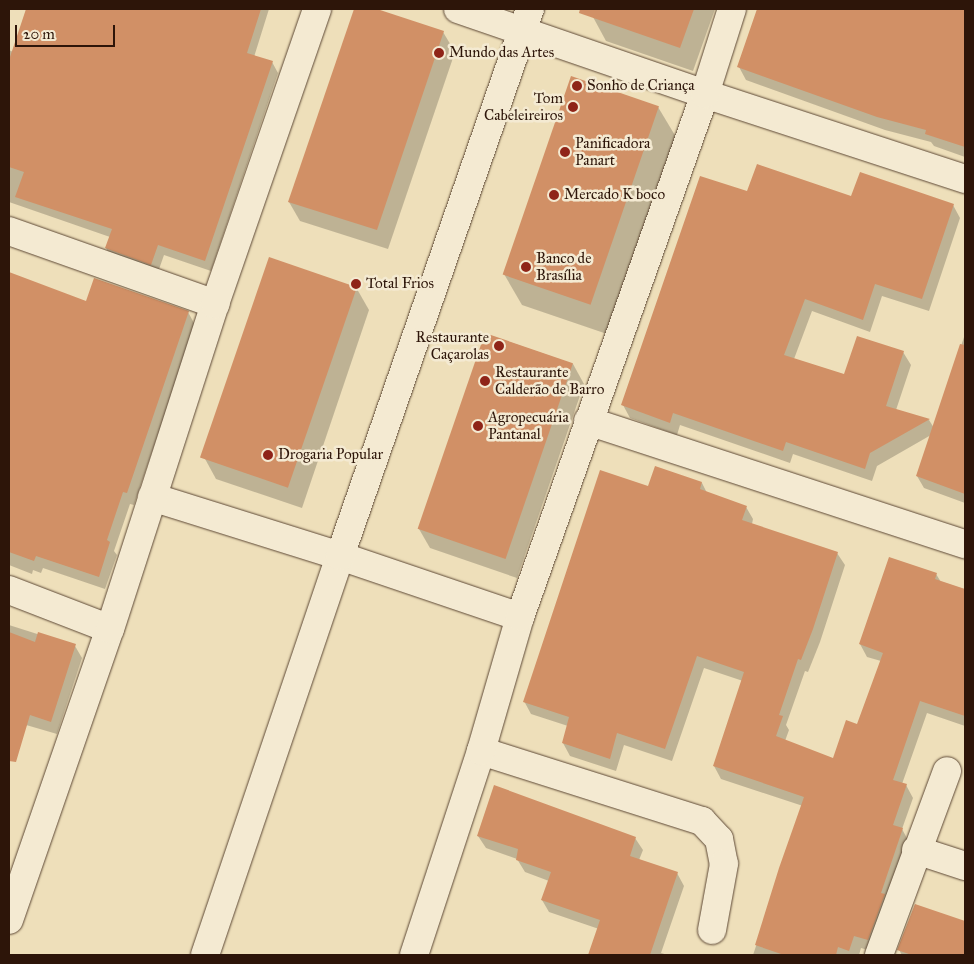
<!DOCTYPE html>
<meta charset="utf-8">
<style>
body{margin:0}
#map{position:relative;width:974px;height:964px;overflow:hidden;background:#eedfba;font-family:"IM FELL Great Primer",serif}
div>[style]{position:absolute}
.shadow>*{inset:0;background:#0003}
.building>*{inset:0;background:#d19066;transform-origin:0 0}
.roads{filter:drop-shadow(0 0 1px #5d4835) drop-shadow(0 0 1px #5d4835)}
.minor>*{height:28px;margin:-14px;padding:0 14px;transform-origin:14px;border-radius:14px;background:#f4ead2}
.dots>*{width:14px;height:14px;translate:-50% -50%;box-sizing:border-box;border:2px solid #f4ead2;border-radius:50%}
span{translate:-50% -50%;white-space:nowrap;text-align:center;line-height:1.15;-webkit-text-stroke:5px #f4ead2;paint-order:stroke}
.poi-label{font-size:15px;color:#2d1509}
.left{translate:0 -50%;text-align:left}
.right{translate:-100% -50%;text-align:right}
.frame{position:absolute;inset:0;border:10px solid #2d1509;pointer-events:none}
.scale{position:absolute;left:15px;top:25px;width:100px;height:22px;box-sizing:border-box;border:2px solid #2d1509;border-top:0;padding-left:6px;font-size:15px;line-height:18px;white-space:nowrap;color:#2d1509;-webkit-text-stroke:4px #f4ead2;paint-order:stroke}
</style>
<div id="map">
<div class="shadow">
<i style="clip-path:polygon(27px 9px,269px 9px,254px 57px,272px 62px,278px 73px,211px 271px,164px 255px,157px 275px,112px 259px,106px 248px,110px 237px,9px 202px,9px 50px,13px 52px)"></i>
<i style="clip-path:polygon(355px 9px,373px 9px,443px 32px,455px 52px,388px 249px,300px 221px,289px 202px)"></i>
<i style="clip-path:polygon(596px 9px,715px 9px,693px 71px,606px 41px,593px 17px)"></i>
<i style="clip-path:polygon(758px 9px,965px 9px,965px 157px,934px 146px,931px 142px,885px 130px,746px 80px,739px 67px)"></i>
<i style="clip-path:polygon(658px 107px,676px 137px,610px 335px,522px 305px,504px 274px)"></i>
<i style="clip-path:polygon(748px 193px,953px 205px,960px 218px,929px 311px,882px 296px,870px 332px,812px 311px,794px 359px,845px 375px,903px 352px,911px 365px,896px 410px,929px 420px,934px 428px,965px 334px,965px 503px,924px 488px,917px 476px,931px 435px,877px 466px,872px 481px,793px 454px,790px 463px,680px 425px,677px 435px,630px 418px,623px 405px)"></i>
<i style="clip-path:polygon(9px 274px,87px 302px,188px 312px,195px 325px,134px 505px,130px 504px,114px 551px,117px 555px,105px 589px,43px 568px,41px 573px,33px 570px,32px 574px,9px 565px)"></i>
<i style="clip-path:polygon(357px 289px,369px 310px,302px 508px,216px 479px,204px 457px)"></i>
<i style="clip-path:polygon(486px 334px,573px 364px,584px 384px,517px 578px,430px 548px,419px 529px)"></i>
<i style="clip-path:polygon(702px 483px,707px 493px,746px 507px,753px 519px,752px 524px,837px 553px,845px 565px,820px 642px,808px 672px,805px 671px,786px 725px,789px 730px,785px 741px,834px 759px,858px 726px,881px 661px,867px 657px,860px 644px,936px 574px,941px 582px,965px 591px,965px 726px,927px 713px,902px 784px,906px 785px,913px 798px,902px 829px,909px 842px,875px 952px,861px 948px,859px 955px,753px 955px,803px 806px,721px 779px,714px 766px,743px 681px,704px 668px,672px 761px,624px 745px,616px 771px,570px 756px,563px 743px,568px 726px,531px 714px,524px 701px,648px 488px)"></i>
<i style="clip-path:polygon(9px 625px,75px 646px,82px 658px,57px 734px,9px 720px)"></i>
<i style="clip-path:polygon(478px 836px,635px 838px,643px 850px,639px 860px,677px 873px,684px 886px,661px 953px,668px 955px,594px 955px,591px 950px,599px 929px,549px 912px,542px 900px,549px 881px,525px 872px,517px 859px,486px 848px)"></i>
<i style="clip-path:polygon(915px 905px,965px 922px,965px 955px,902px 955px,899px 950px)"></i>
</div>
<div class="building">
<i style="clip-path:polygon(26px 9px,261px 9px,247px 53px,273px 61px,205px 261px,158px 245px,151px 265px,105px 248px,112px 229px,15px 197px,24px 172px,9px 167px,9px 60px)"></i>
<i style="clip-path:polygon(354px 9px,377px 9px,444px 31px,377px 230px,288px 202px)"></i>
<i style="clip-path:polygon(580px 9px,694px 9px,680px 48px,579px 13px)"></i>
<i style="clip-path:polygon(757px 9px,965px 9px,965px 147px,925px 134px,926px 130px,877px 117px,737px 67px)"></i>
<i style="left:571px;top:76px;width:93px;height:210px;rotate:19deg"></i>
<i style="clip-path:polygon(757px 164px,851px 196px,860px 172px,954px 204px,922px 299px,875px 284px,863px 320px,805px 299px,784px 355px,844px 374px,857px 336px,904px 351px,886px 406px,930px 419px,870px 453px,865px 469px,786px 442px,783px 451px,673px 413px,670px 423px,621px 405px,700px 176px,747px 191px)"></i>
<i style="left:269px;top:257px;width:93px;height:212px;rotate:19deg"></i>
<i style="clip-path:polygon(9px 272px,86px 301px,94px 278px,189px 311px,127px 493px,123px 492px,107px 540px,110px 542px,99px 577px,36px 556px,34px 561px,9px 552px)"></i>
<i style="left:485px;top:333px;width:93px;height:207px;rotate:19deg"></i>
<i style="clip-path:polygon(960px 344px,965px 345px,965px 494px,916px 476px)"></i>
<i style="clip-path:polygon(655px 466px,702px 482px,700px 489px,747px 506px,742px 520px,838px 552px,813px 629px,801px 660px,798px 659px,779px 715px,783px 716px,776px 736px,833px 758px,846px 720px,857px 724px,883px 653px,859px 644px,889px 557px,937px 573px,935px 579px,965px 589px,965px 716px,920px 701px,893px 780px,907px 784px,893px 825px,903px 828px,881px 893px,885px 894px,868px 940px,854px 936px,849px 951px,838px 947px,836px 955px,784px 955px,755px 945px,779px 868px,804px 797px,713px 766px,744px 672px,697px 656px,665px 749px,617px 733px,610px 759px,562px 743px,569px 717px,523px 702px,600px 470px,648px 486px)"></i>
<i style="clip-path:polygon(9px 632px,35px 642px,38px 632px,76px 644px,51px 722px,30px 715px,16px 762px,9px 761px)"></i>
<i style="clip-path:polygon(494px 785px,636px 837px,630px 856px,678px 872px,650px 955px,588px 955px,600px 920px,541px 900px,551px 872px,516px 860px,518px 849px,477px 836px)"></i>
<i style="clip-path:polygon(915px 904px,965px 921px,965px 955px,912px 955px,897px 950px)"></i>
</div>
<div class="roads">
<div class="minor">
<i style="left:458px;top:9px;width:261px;rotate:19deg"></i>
<i style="left:705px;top:94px;width:274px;rotate:18.1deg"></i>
<i style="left:9px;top:231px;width:219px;rotate:19.5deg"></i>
<i style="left:588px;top:421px;width:397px;rotate:18.1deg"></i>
<i style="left:152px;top:497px;width:197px;rotate:17.4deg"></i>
<i style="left:340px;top:556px;width:190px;rotate:18.7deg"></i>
<i style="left:9px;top:590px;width:108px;rotate:21.1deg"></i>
<i style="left:481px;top:751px;width:232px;rotate:17.6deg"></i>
<i style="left:702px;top:821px;width:25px;rotate:47deg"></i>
<i style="left:719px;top:839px;width:25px;rotate:79deg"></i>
<i style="left:724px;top:864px;width:67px;rotate:100.3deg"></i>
<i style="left:916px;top:850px;width:52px;rotate:18.1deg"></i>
<i style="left:9px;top:920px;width:308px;rotate:-70.9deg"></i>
<i style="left:110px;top:629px;width:342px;rotate:-72.1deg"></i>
<i style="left:215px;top:304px;width:312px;rotate:-70.9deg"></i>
<i style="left:205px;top:955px;width:421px;rotate:-71.3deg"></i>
<i style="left:340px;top:556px;width:579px;rotate:-70.85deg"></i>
<i style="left:414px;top:955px;width:215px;rotate:-71.8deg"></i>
<i style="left:481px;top:751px;width:140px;rotate:-73.8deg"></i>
<i style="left:520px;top:617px;width:555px;rotate:-70.52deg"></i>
<i style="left:705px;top:94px;width:89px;rotate:-72.4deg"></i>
<i style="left:879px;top:955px;width:196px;rotate:-69.7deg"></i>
</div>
</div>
<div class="dots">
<i style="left:439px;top:53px;background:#8f2418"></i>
<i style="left:577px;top:86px;background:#8f2418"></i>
<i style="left:573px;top:107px;background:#8f2418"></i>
<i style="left:565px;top:152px;background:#8f2418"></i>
<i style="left:554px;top:195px;background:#8f2418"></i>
<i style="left:526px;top:267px;background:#8f2418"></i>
<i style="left:356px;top:284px;background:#8f2418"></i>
<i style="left:499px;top:346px;background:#8f2418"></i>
<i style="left:485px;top:381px;background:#8f2418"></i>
<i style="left:478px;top:426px;background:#8f2418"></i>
<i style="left:268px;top:455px;background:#8f2418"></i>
</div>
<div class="poi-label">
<span class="left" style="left:449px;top:53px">Mundo das Artes</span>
<span class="left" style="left:587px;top:86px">Sonho de Criança</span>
<span class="right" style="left:563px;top:107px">Tom<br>Cabeleireiros</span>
<span class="left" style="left:575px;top:152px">Panificadora<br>Panart</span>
<span class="left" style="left:564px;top:195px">Mercado K boco</span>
<span class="left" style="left:536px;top:267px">Banco de<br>Brasília</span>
<span class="left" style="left:366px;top:284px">Total Frios</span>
<span class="right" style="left:489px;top:346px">Restaurante<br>Caçarolas</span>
<span class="left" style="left:495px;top:381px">Restaurante<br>Calderão de Barro</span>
<span class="left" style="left:488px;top:426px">Agropecuária<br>Pantanal</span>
<span class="left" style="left:278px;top:455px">Drogaria Popular</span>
</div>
<div class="frame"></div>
<div class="scale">20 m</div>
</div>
